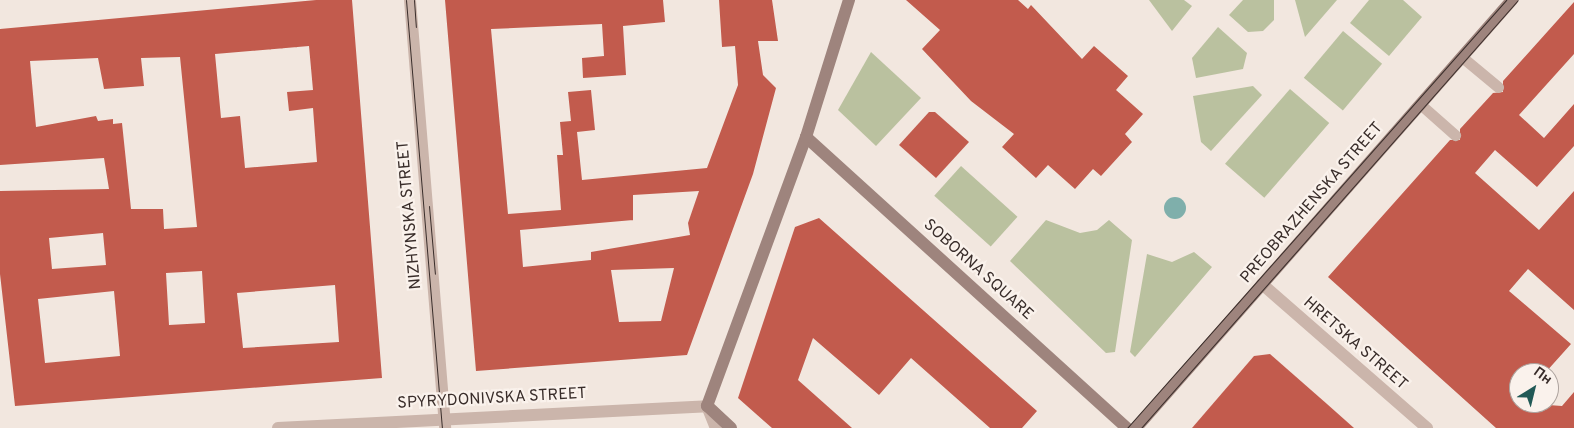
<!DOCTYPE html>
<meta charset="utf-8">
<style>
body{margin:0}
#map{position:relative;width:1574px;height:428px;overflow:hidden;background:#f2e7df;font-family:Overpass,sans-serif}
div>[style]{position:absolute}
.green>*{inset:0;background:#bac19f;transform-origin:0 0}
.water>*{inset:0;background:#7fafab}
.round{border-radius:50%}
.building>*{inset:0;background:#c25b4d}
.lane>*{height:11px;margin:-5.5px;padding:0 5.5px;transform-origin:5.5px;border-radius:5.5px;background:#cbb5ab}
.street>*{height:12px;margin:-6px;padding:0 6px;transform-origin:6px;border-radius:6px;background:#cbb5ab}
.secondary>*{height:12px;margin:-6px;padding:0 6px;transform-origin:6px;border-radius:6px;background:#9e847d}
.tram>*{height:1px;margin:-0.5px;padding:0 0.5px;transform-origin:0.5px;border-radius:0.5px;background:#392d2a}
span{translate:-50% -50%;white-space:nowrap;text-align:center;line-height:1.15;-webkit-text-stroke:4.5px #faf2ec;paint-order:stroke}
.street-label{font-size:16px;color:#392d2a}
.north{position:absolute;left:1509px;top:363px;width:50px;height:50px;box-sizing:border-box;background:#faf2ec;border:1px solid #ada39e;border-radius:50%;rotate:36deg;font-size:14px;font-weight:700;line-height:20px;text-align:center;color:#392d2a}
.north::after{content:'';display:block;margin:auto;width:18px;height:22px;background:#215956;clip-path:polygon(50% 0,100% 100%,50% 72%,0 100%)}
</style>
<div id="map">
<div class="green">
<i style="clip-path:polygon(1149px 0,1184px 0,1192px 6px,1172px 31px)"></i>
<i style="clip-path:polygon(1243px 0,1274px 0,1274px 20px,1263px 31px,1248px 32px,1229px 15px)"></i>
<i style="clip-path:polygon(1295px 0,1337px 0,1305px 37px)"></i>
<i style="clip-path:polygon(1369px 0,1403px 0,1422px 17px,1389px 56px,1350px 23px)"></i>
<i style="clip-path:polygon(1218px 27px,1247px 53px,1243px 69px,1196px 78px,1192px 58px)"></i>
<i style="left:1343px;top:31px;width:51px;height:61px;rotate:40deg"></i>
<i style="clip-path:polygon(871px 52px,921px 98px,876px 146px,838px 110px)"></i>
<i style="clip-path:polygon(1253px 86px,1262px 95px,1211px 151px,1201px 142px,1193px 96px)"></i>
<i style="left:1290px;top:89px;width:52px;height:99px;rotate:41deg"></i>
<i style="left:961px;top:166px;width:76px;height:40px;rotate:42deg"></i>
<i style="clip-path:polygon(1046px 220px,1080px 233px,1097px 230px,1109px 220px,1132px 240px,1115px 352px,1106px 353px,1010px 261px)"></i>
<i style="clip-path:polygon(1194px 252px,1212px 267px,1135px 357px,1130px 352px,1147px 254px,1172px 262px)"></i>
</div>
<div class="water">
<i class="round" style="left:1164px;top:197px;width:22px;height:22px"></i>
</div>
<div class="building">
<i style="clip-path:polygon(evenodd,316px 0,352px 0,382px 378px,15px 406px,0 274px,0 191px,109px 189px,104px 158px,0 165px,0 29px,316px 0,309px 46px,313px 90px,287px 92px,289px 111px,313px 108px,317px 162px,245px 168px,240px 116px,221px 118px,215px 54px,309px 46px,316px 0,180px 57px,197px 227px,164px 229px,163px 209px,131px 209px,122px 123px,113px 124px,113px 119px,98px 121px,96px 116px,36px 127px,30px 61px,98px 58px,104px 89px,144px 86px,141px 58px,180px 57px,316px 0,103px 233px,106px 265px,52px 269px,49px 238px,103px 233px,316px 0,202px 271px,205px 323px,169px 325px,166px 273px,202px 271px,316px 0,335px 285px,339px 342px,243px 348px,237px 293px,335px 285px,316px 0,114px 291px,120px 356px,45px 363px,38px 299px,114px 291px)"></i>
<i style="clip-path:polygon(evenodd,445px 0,663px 0,665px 22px,623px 26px,626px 75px,583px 78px,582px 58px,604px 56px,602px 24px,491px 29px,508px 214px,561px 210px,557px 155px,563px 155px,560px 122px,571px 121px,568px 92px,591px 90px,595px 130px,577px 132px,582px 180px,707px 168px,738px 85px,735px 46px,722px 47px,719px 0,772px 0,778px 41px,758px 41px,763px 75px,776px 88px,753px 174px,687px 355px,476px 371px,445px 0,699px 191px,688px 223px,690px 235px,591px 252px,591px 260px,523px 267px,520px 230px,633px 220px,633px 195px,699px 191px,445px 0,674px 268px,661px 321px,619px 322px,611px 270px,674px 268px)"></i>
<i style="clip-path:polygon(906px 0,1018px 0,1028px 9px,1031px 5px,1082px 59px,1094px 46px,1128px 76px,1116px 90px,1143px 114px,1125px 134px,1132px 142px,1101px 176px,1093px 169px,1075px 189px,1048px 165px,1036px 178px,1002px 147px,1014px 134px,971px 101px,922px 49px,940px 30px)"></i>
<i style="clip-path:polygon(1574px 2px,1574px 54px,1519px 115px,1544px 138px,1574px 104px,1574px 146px,1537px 187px,1495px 150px,1475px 173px,1539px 230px,1574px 191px,1574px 310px,1528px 269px,1509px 291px,1571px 344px,1545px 373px,1519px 373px,1519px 403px,1562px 406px,1574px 392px,1574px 428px,1496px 428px,1328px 277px,1450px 140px,1460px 140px,1460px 129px,1493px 93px,1503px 92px,1503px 81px)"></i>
<i style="clip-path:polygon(929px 112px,935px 112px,969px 142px,936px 178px,899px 145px)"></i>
<i style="clip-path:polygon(819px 218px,1037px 411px,1022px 428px,990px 428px,911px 358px,879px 395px,813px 338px,798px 380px,852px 428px,772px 428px,738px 398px,795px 227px)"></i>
<i style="clip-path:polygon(1270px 354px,1327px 404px,1354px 428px,1192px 428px,1254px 356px)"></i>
</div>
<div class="lane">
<i style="left:1462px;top:57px;width:47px;rotate:39.8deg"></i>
<i style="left:1420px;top:104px;width:47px;rotate:41.5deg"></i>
</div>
<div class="street">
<i style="left:410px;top:0;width:429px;rotate:85.3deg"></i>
<i style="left:1262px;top:284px;width:219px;rotate:41.1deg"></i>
<i style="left:278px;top:428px;width:430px;rotate:-2.9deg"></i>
<i style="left:707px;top:406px;width:24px;rotate:68deg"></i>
</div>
<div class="secondary">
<i style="left:806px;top:137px;width:433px;rotate:42.2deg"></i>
<i style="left:731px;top:428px;width:33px;rotate:-137deg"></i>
<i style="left:707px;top:406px;width:287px;rotate:-69.8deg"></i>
<i style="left:806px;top:137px;width:144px;rotate:-72.6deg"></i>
<i style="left:1136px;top:428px;width:570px;rotate:-48.7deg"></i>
</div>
<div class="tram">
<i style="left:406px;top:0;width:430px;rotate:85.2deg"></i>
<i style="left:414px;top:0;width:27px;rotate:86deg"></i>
<i style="left:429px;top:206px;width:68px;rotate:85deg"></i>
<i style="left:1127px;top:428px;width:572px;rotate:-48.47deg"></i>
<i style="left:1141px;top:428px;width:570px;rotate:-48.63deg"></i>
</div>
<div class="street-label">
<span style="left:1312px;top:203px;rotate:-49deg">PREOBRAZHENSKA STREET</span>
<span style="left:410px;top:215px;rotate:-95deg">NIZHYNSKA STREET</span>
<span style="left:978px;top:270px;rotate:42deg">SOBORNA SQUARE</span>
<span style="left:1355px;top:344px;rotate:41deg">HRETSKA STREET</span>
<span style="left:492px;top:399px;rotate:-3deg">SPYRYDONIVSKA STREET</span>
</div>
<div class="north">Пн</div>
</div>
